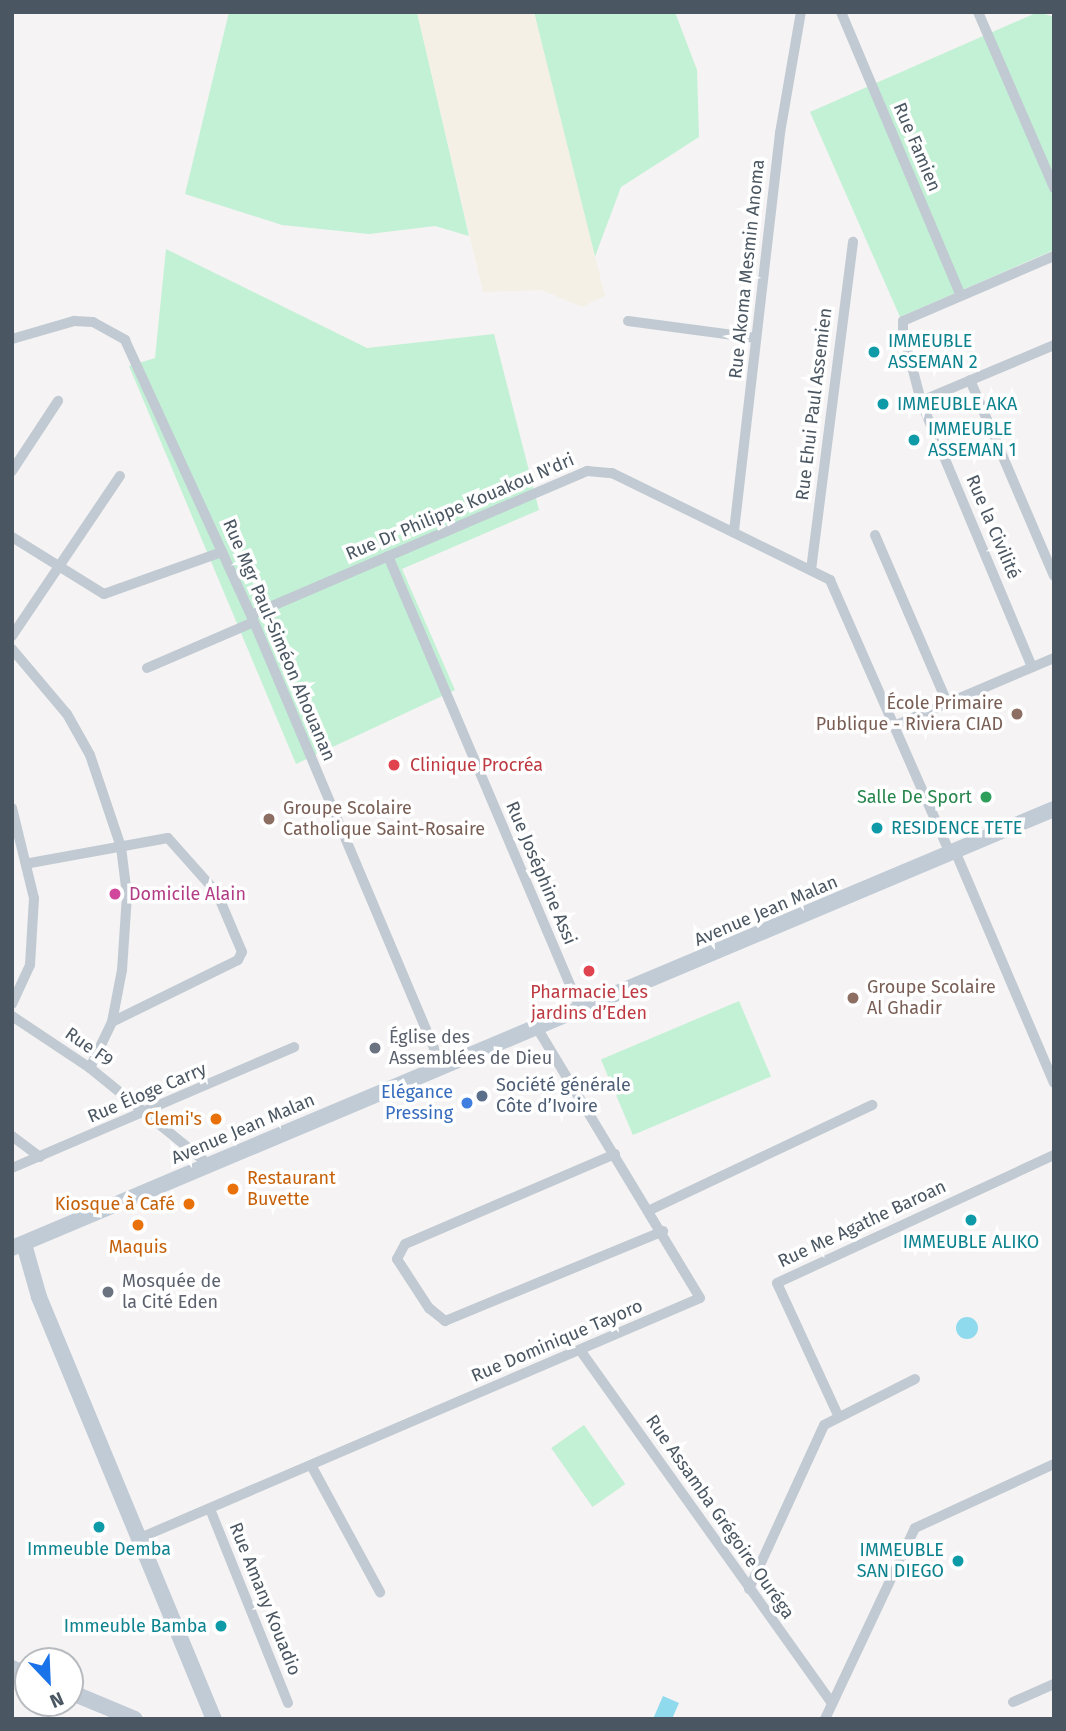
<!DOCTYPE html>
<meta charset="utf-8">
<style>
body{margin:0}
#map{position:relative;width:1066px;height:1731px;overflow:hidden;background:#f5f3f3;font-family:"Fira Sans",sans-serif}
div>[style]{position:absolute}
.green>*{inset:0;background:#c3f1d5;transform-origin:0 0}
.sand>*{inset:0;background:#f5f0e5}
.water>*{inset:0;background:#90daee}
.round{border-radius:50%}
.minor>*{height:10px;margin:-5px;padding:0 5px;transform-origin:5px;border-radius:5px;background:#c1cad2}
.secondary>*{height:16px;margin:-8px;padding:0 8px;transform-origin:8px;border-radius:8px;background:#c1cbd6}
.dots>*{width:19px;height:19px;translate:-50% -50%;box-sizing:border-box;border:4px solid #fff;border-radius:50%}
span{translate:-50% -50%;white-space:nowrap;text-align:center;line-height:1.15;-webkit-text-stroke:7px #fff;paint-order:stroke}
.street-label{font-size:18px;color:#4a5661}
.culture-label{font-size:18px;color:#0d838f}
.left{translate:0 -50%;text-align:left}
.right{translate:-100% -50%;text-align:right}
.education-label{font-size:18px;color:#785e54}
.health-label{font-size:18px;color:#be3a42}
.leisure-label{font-size:18px;color:#27864d}
.hotel-label{font-size:18px;color:#b23c85}
.worship-label{font-size:18px;color:#5b616d}
.service-label{font-size:18px;color:#4e5e75}
.shop-label{font-size:18px;color:#366cbe}
.food-label{font-size:18px;color:#c56008}
.frame{position:absolute;inset:0;border:14px solid #4a5661;pointer-events:none}
.north{position:absolute;left:14px;top:1647px;width:70px;height:70px;box-sizing:border-box;background:#fff;border:2px solid #b7bbc0;border-radius:50%;rotate:157deg;font-size:19px;font-weight:700;line-height:28px;text-align:center;color:#4a5661}
.north::after{content:'';display:block;margin:auto;width:24px;height:32px;background:#1a73e8;clip-path:polygon(50% 0,100% 100%,50% 72%,0 100%)}
</style>
<div id="map">
<div class="green">
<i style="clip-path:polygon(229px 12px,417px 12px,469px 236px,435px 226px,369px 234px,282px 225px,185px 194px)"></i>
<i style="clip-path:polygon(534px 12px,675px 12px,697px 70px,699px 137px,621px 187px,593px 262px)"></i>
<i style="clip-path:polygon(1038px 12px,1054px 17px,1054px 250px,900px 317px,810px 112px)"></i>
<i style="clip-path:polygon(166px 249px,367px 348px,494px 334px,539px 510px,402px 569px,455px 690px,296px 764px,129px 366px,155px 358px)"></i>
<i style="left:739px;top:1001px;width:82px;height:150px;rotate:67deg"></i>
<i style="left:584px;top:1425px;width:72px;height:40px;rotate:55deg"></i>
</div>
<div class="sand">
<i style="clip-path:polygon(417px 12px,534px 12px,605px 296px,582px 307px,542px 290px,483px 292px)"></i>
</div>
<div class="water">
<i class="round" style="left:956px;top:1317px;width:22px;height:22px"></i>
<i style="clip-path:polygon(663px 1696px,679px 1703px,672px 1719px,653px 1719px)"></i>
</div>
<div class="minor">
<i style="left:841px;top:12px;width:308px;rotate:67.1deg"></i>
<i style="left:978px;top:12px;width:192px;rotate:66.6deg"></i>
<i style="left:628px;top:321px;width:129px;rotate:7.6deg"></i>
<i style="left:12px;top:339px;width:65px;rotate:-16.2deg"></i>
<i style="left:74px;top:321px;width:19px;rotate:3deg"></i>
<i style="left:93px;top:322px;width:37px;rotate:29deg"></i>
<i style="left:125px;top:340px;width:302px;rotate:65.4deg"></i>
<i style="left:251px;top:615px;width:491px;rotate:67.1deg"></i>
<i style="left:970px;top:380px;width:213px;rotate:66.8deg"></i>
<i style="left:921px;top:401px;width:144px;rotate:-22.8deg"></i>
<i style="left:12px;top:471px;width:84px;rotate:-56.7deg"></i>
<i style="left:734px;top:531px;width:401px;rotate:-83.4deg"></i>
<i style="left:780px;top:133px;width:123px;rotate:-80.2deg"></i>
<i style="left:875px;top:535px;width:182px;rotate:66.7deg"></i>
<i style="left:12px;top:537px;width:108px;rotate:31.8deg"></i>
<i style="left:104px;top:594px;width:125px;rotate:-19.6deg"></i>
<i style="left:388px;top:556px;width:494px;rotate:67deg"></i>
<i style="left:811px;top:570px;width:331px;rotate:-82.7deg"></i>
<i style="left:251px;top:615px;width:366px;rotate:-23.2deg"></i>
<i style="left:587px;top:471px;width:25px;rotate:5deg"></i>
<i style="left:612px;top:473px;width:243px;rotate:26.1deg"></i>
<i style="left:830px;top:580px;width:298px;rotate:66.3deg"></i>
<i style="left:12px;top:636px;width:193px;rotate:-56deg"></i>
<i style="left:12px;top:649px;width:85px;rotate:49.8deg"></i>
<i style="left:67px;top:714px;width:47px;rotate:60.7deg"></i>
<i style="left:90px;top:755px;width:97px;rotate:71.4deg"></i>
<i style="left:121px;top:847px;width:48px;rotate:82.9deg"></i>
<i style="left:127px;top:895px;width:75px;rotate:93.8deg"></i>
<i style="left:122px;top:970px;width:53px;rotate:100.9deg"></i>
<i style="left:112px;top:1022px;width:51px;rotate:115.6deg"></i>
<i style="left:1032px;top:667px;width:288px;rotate:-112.7deg"></i>
<i style="left:921px;top:401px;width:71px;rotate:-104.6deg"></i>
<i style="left:903px;top:332px;width:11px;rotate:-90deg"></i>
<i style="left:903px;top:321px;width:164px;rotate:-23.3deg"></i>
<i style="left:147px;top:668px;width:116px;rotate:-23.3deg"></i>
<i style="left:896px;top:725px;width:172px;rotate:-23deg"></i>
<i style="left:12px;top:808px;width:93px;rotate:76.3deg"></i>
<i style="left:34px;top:898px;width:67px;rotate:93.4deg"></i>
<i style="left:30px;top:965px;width:43px;rotate:114.8deg"></i>
<i style="left:955px;top:851px;width:252px;rotate:66.9deg"></i>
<i style="left:30px;top:863px;width:140px;rotate:-10.3deg"></i>
<i style="left:168px;top:838px;width:74px;rotate:48.3deg"></i>
<i style="left:217px;top:893px;width:64px;rotate:67deg"></i>
<i style="left:242px;top:952px;width:9px;rotate:117deg"></i>
<i style="left:238px;top:960px;width:140px;rotate:153.8deg"></i>
<i style="left:12px;top:1016px;width:94px;rotate:33.7deg"></i>
<i style="left:90px;top:1068px;width:152px;rotate:39.1deg"></i>
<i style="left:12px;top:1136px;width:35px;rotate:37deg"></i>
<i style="left:615px;top:1154px;width:228px;rotate:156.8deg"></i>
<i style="left:405px;top:1244px;width:17px;rotate:118deg"></i>
<i style="left:397px;top:1259px;width:59px;rotate:56.9deg"></i>
<i style="left:429px;top:1308px;width:21px;rotate:39deg"></i>
<i style="left:445px;top:1321px;width:236px;rotate:-22.4deg"></i>
<i style="left:12px;top:1168px;width:307px;rotate:-23.2deg"></i>
<i style="left:650px;top:1210px;width:246px;rotate:-25.3deg"></i>
<i style="left:580px;top:1350px;width:434px;rotate:54.5deg"></i>
<i style="left:837px;top:1413px;width:143px;rotate:-114.8deg"></i>
<i style="left:777px;top:1283px;width:305px;rotate:-24.8deg"></i>
<i style="left:311px;top:1465px;width:145px;rotate:61.5deg"></i>
<i style="left:210px;top:1509px;width:209px;rotate:68.1deg"></i>
<i style="left:140px;top:1538px;width:609px;rotate:-23.2deg"></i>
<i style="left:700px;top:1298px;width:314px;rotate:-121.1deg"></i>
<i style="left:749px;top:1589px;width:180px;rotate:-65.4deg"></i>
<i style="left:824px;top:1425px;width:102px;rotate:-26.8deg"></i>
<i style="left:1013px;top:1702px;width:45px;rotate:-23.7deg"></i>
<i style="left:825px;top:1719px;width:211px;rotate:-64.8deg"></i>
<i style="left:915px;top:1528px;width:153px;rotate:-24.7deg"></i>
</div>
<div class="secondary">
<i style="left:24px;top:1244px;width:55px;rotate:74.2deg"></i>
<i style="left:39px;top:1297px;width:457px;rotate:67.5deg"></i>
<i style="left:12px;top:1248px;width:1131px;rotate:-22.85deg"></i>
<i style="left:12px;top:1668px;width:17px;rotate:24deg"></i>
<i style="left:70px;top:1692px;width:70px;rotate:22.6deg"></i>
</div>
<div class="dots">
<i style="left:874px;top:352px;background:#0f9aa8"></i>
<i style="left:883px;top:404px;background:#0f9aa8"></i>
<i style="left:914px;top:440px;background:#0f9aa8"></i>
<i style="left:1017px;top:714px;background:#8d6e63"></i>
<i style="left:394px;top:765px;background:#e0444e"></i>
<i style="left:986px;top:797px;background:#2e9e5b"></i>
<i style="left:269px;top:819px;background:#8d6e63"></i>
<i style="left:877px;top:828px;background:#0f9aa8"></i>
<i style="left:115px;top:894px;background:#d1479c"></i>
<i style="left:589px;top:971px;background:#e0444e"></i>
<i style="left:853px;top:998px;background:#8d6e63"></i>
<i style="left:375px;top:1048px;background:#6b7280"></i>
<i style="left:482px;top:1096px;background:#5c6f8a"></i>
<i style="left:467px;top:1103px;background:#3f7fe0"></i>
<i style="left:216px;top:1119px;background:#e8710a"></i>
<i style="left:233px;top:1189px;background:#e8710a"></i>
<i style="left:189px;top:1204px;background:#e8710a"></i>
<i style="left:971px;top:1220px;background:#0f9aa8"></i>
<i style="left:138px;top:1225px;background:#e8710a"></i>
<i style="left:108px;top:1292px;background:#6b7280"></i>
<i style="left:99px;top:1527px;background:#0f9aa8"></i>
<i style="left:958px;top:1561px;background:#0f9aa8"></i>
<i style="left:221px;top:1626px;background:#0f9aa8"></i>
</div>
<div class="street-label">
<span style="left:917px;top:147px;rotate:67deg">Rue Famien</span>
<span style="left:747px;top:269px;rotate:-84deg">Rue Akoma Mesmin Anoma</span>
<span style="left:814px;top:404px;rotate:-83deg">Rue Ehui Paul Assemien</span>
<span style="left:460px;top:507px;rotate:-23deg">Rue Dr Philippe Kouakou N'dri</span>
<span style="left:993px;top:527px;rotate:67deg">Rue la Civilité</span>
<span style="left:279px;top:640px;rotate:67deg">Rue Mgr Paul-Siméon Ahouanan</span>
<span style="left:541px;top:873px;rotate:67deg">Rue Joséphine Assi</span>
<span style="left:766px;top:911px;rotate:-23deg">Avenue Jean Malan</span>
<span style="left:89px;top:1047px;rotate:35deg">Rue F9</span>
<span style="left:147px;top:1093px;rotate:-23deg">Rue Éloge Carry</span>
<span style="left:243px;top:1129px;rotate:-23deg">Avenue Jean Malan</span>
<span style="left:862px;top:1224px;rotate:-25deg">Rue Me Agathe Baroan</span>
<span style="left:557px;top:1341px;rotate:-23deg">Rue Dominique Tayoro</span>
<span style="left:720px;top:1517px;rotate:55deg">Rue Assamba Grégoire Ouréga</span>
<span style="left:265px;top:1599px;rotate:68deg">Rue Amany Kouadio</span>
</div>
<div class="culture-label">
<span class="left" style="left:888px;top:352px">IMMEUBLE<br>ASSEMAN 2</span>
<span class="left" style="left:897px;top:404px">IMMEUBLE AKA</span>
<span class="left" style="left:928px;top:440px">IMMEUBLE<br>ASSEMAN 1</span>
<span class="left" style="left:891px;top:828px">RESIDENCE TETE</span>
<span style="left:971px;top:1242px">IMMEUBLE ALIKO</span>
<span style="left:99px;top:1549px">Immeuble Demba</span>
<span class="right" style="left:944px;top:1561px">IMMEUBLE<br>SAN DIEGO</span>
<span class="right" style="left:207px;top:1626px">Immeuble Bamba</span>
</div>
<div class="education-label">
<span class="right" style="left:1003px;top:714px">École Primaire<br>Publique - Riviera CIAD</span>
<span class="left" style="left:283px;top:819px">Groupe Scolaire<br>Catholique Saint-Rosaire</span>
<span class="left" style="left:867px;top:998px">Groupe Scolaire<br>Al Ghadir</span>
</div>
<div class="health-label">
<span class="left" style="left:410px;top:765px">Clinique Procréa</span>
<span style="left:589px;top:1003px">Pharmacie Les<br>jardins d’Eden</span>
</div>
<div class="leisure-label">
<span class="right" style="left:972px;top:797px">Salle De Sport</span>
</div>
<div class="hotel-label">
<span class="left" style="left:129px;top:894px">Domicile Alain</span>
</div>
<div class="worship-label">
<span class="left" style="left:389px;top:1048px">Église des<br>Assemblées de Dieu</span>
<span class="left" style="left:122px;top:1292px">Mosquée de<br>la Cité Eden</span>
</div>
<div class="service-label">
<span class="left" style="left:496px;top:1096px">Société générale<br>Côte d’Ivoire</span>
</div>
<div class="shop-label">
<span class="right" style="left:453px;top:1103px">Elégance<br>Pressing</span>
</div>
<div class="food-label">
<span class="right" style="left:202px;top:1119px">Clemi's</span>
<span class="left" style="left:247px;top:1189px">Restaurant<br>Buvette</span>
<span class="right" style="left:175px;top:1204px">Kiosque à Café</span>
<span style="left:138px;top:1247px">Maquis</span>
</div>
<div class="frame"></div>
<div class="north">N</div>
</div>
